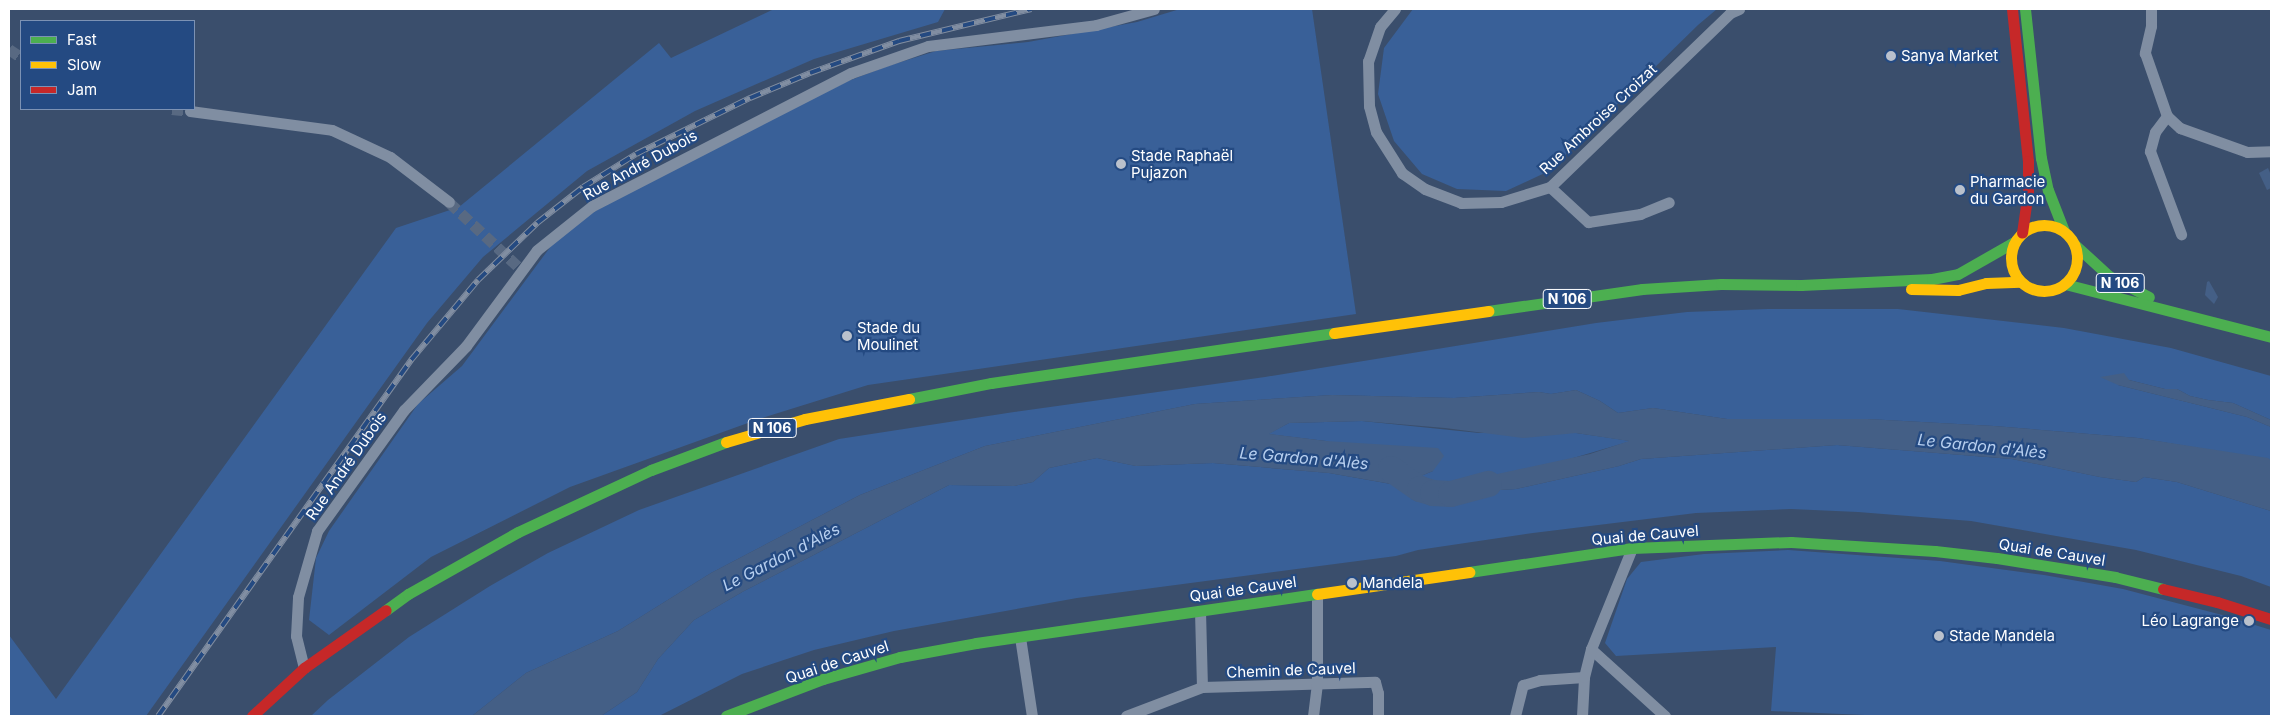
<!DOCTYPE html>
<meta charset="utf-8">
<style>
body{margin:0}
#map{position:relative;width:2280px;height:725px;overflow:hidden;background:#3a4e6c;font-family:Inter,sans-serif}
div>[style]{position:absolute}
.green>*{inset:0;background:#396098}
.water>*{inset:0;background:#445f86}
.river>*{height:26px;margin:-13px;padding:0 13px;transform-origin:13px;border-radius:13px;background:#445f86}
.street-tunnel>*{height:11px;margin-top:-5.5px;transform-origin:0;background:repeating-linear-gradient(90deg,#586982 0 11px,transparent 0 16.5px)}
.street>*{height:11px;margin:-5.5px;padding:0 5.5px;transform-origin:5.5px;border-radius:5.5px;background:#808ea2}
.fast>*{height:11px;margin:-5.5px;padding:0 5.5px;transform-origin:5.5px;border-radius:5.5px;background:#4caf50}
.slow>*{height:11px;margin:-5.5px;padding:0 5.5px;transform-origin:5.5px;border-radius:5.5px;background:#ffc107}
.slow>.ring{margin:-5.5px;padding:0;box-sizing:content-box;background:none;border:11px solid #ffc107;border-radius:50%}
.jam>*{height:11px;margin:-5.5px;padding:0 5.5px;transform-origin:5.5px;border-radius:5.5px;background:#c62828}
.rail>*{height:5.5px;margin-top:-2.75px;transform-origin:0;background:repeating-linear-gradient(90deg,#244a82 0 11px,#818ea2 0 22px);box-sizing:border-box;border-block:1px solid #818ea2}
.dots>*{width:14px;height:14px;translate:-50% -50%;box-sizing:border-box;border:2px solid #244a82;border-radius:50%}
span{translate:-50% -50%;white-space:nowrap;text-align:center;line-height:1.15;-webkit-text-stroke:4.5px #244a82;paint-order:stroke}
.shield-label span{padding:1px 4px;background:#244a82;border:1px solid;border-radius:4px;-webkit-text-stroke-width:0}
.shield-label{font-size:14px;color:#fff;font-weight:700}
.poi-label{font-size:15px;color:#fff}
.left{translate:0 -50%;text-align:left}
.right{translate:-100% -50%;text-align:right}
.street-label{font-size:15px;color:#fff}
.water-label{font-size:16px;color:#b7cfef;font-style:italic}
.frame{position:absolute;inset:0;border:10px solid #fff;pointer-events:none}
.legend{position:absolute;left:20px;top:20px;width:175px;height:90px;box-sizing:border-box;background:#244a82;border:1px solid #7c92b4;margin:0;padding:6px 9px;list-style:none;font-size:15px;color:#fff}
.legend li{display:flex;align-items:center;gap:10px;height:25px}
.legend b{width:25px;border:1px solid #7c92b4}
</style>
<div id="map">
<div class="green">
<i style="clip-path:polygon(774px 9px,945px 9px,938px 22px,814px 59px,695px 111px,587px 171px,483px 257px,427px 323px,146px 716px,9px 716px,9px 635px,56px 699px,396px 228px,459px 207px,659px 43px,671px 58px)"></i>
<i style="clip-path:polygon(1180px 9px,1312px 9px,1356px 314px,868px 385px,759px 419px,570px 487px,431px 557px,329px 635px,309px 620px,316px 558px,329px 531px,418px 404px,462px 366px,554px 242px,582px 220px,618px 196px,848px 81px,888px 66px,936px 51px,1028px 42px,1137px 22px)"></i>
<i style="clip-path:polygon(1413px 9px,1717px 9px,1698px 25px,1549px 171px,1506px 191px,1457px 189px,1422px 174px,1394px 141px,1378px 94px,1384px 48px)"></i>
<i style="clip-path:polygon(1768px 309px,1898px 309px,2064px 328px,2171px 348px,2271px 376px,2271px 420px,2233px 403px,2208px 400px,2190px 396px,2177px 389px,2165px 389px,2129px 380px,2118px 385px,2247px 417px,2271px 427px,2271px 460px,2138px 438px,1994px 426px,1867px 419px,1727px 419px,1653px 408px,1618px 413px,1600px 401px,1576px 390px,1551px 394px,1539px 392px,1454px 398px,1332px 395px,1195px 404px,985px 446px,860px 495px,711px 573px,618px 631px,526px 673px,472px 716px,311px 716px,328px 700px,409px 637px,490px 586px,548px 553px,639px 510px,839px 439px,1014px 412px,1265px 377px,1596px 323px,1687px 312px)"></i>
<i style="clip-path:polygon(1362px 421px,1479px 433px,1576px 433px,1631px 441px,1455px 493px,1516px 489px,1619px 466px,1641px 459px,1837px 445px,2012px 459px,2100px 477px,2136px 482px,2144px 477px,2177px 482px,2271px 511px,2271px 587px,2241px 576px,2136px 550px,1971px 521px,1858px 512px,1791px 509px,1696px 513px,1533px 533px,1418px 550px,1396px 556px,1077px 598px,894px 631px,814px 650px,742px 674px,659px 716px,601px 716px,637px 692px,658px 659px,694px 620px,744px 591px,949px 485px,1014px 486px,1033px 482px,1049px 468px,1097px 458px,1136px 466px,1213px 463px,1329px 473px,1419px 489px,1416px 478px,1433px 471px,1326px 441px,1268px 434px,1289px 423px)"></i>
<i style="clip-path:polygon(1788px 550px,1940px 561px,2044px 575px,2123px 589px,2226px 616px,2271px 630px,2271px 716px,1888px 716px,1771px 711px,1776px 647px,1616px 656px,1605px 643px,1627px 579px,1641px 562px,1704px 554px)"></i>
</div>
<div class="water">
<i style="clip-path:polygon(2268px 168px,2271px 175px,2271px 188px,2267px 190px,2259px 173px)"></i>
<i style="clip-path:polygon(2209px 281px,2218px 297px,2214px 304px,2205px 295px,2207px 282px)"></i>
<i style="clip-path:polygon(2124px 373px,2129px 380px,2165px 389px,2177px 389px,2190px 396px,2208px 400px,2233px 403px,2271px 420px,2271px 427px,2247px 417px,2118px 385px,2100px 377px)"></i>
<i style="clip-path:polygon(1576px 390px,1600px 401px,1618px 413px,1653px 408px,1727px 419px,1867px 419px,1994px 426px,2138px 438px,2268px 458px,2271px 460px,2271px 511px,2177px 482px,2144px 477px,2136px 482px,2100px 477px,2012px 459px,1837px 445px,1641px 459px,1619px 466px,1516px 489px,1454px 493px,1488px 476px,1590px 454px,1629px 441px,1576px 433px,1523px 438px,1445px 428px,1362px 421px,1289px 423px,1269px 434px,1326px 441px,1438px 448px,1444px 456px,1433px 471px,1416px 478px,1420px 489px,1329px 473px,1213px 463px,1136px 466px,1097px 458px,1049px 468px,1033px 482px,1014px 486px,949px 485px,744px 591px,694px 620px,658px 659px,637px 692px,601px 716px,472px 716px,526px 673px,618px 631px,711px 573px,860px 495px,985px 446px,1195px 404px,1332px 395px,1454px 398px,1539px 392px,1551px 394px)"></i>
</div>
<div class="river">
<i style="left:1391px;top:469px;width:35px;rotate:35deg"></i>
<i style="left:1420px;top:489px;width:14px;rotate:17deg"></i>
<i style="left:1433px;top:493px;width:18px;rotate:3deg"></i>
<i style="left:1451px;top:494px;width:39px;rotate:-15deg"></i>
</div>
<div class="street-tunnel">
<i style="left:9px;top:49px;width:14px;rotate:34deg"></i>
<i style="left:172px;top:109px;width:18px;rotate:6deg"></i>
<i style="left:449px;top:202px;width:100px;rotate:43deg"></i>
</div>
<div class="street">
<i style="left:1395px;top:9px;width:23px;rotate:130deg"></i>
<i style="left:1380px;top:27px;width:36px;rotate:109deg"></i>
<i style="left:1368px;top:61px;width:45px;rotate:88.7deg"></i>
<i style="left:1369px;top:106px;width:27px;rotate:75deg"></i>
<i style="left:1376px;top:132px;width:49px;rotate:57.6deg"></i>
<i style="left:1402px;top:173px;width:28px;rotate:35deg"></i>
<i style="left:1425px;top:189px;width:39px;rotate:21deg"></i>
<i style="left:1461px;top:203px;width:40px;rotate:-1.4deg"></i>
<i style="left:1501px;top:202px;width:51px;rotate:-17deg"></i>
<i style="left:1550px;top:187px;width:250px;rotate:-44deg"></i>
<i style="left:1730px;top:13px;width:10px;rotate:-24deg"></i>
<i style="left:2151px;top:9px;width:17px;rotate:90deg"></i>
<i style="left:2151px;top:26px;width:28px;rotate:103deg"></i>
<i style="left:2145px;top:53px;width:67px;rotate:70.8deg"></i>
<i style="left:2167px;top:116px;width:18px;rotate:43deg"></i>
<i style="left:2180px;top:128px;width:71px;rotate:19.7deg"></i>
<i style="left:2247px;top:152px;width:24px;rotate:-2deg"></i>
<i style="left:190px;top:111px;width:143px;rotate:7.6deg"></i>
<i style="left:332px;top:130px;width:64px;rotate:25deg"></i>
<i style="left:390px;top:157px;width:74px;rotate:37.3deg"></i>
<i style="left:2167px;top:116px;width:20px;rotate:127deg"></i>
<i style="left:2155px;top:132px;width:20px;rotate:105deg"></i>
<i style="left:2150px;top:151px;width:89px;rotate:69.5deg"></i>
<i style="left:1550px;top:187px;width:52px;rotate:42.6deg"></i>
<i style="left:1588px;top:222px;width:53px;rotate:-8.7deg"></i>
<i style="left:1640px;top:214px;width:31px;rotate:-22deg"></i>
<i style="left:1632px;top:548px;width:109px;rotate:112.1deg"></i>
<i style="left:1591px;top:649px;width:100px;rotate:42.2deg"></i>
<i style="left:1200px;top:611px;width:76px;rotate:88.5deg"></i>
<i style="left:1020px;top:637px;width:80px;rotate:81.4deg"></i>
<i style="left:304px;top:668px;width:33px;rotate:-104deg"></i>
<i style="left:296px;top:636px;width:39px;rotate:-87deg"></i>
<i style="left:298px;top:597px;width:69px;rotate:-73.9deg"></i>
<i style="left:317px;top:531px;width:149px;rotate:-54.3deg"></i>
<i style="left:404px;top:410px;width:89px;rotate:-45.9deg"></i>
<i style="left:466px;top:346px;width:119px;rotate:-53.5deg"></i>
<i style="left:537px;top:250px;width:70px;rotate:-38.7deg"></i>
<i style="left:592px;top:206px;width:291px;rotate:-27.2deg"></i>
<i style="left:851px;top:73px;width:82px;rotate:-19.3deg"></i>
<i style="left:928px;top:46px;width:169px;rotate:-7.1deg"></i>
<i style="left:1096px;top:25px;width:60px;rotate:-15.4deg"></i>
<i style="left:1126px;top:716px;width:81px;rotate:-20.9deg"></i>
<i style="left:1202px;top:687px;width:173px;rotate:-1.7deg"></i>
<i style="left:1375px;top:682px;width:11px;rotate:75deg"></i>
<i style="left:1378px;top:693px;width:23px;rotate:90deg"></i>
<i style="left:1313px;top:716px;width:31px;rotate:-83deg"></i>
<i style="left:1317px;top:685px;width:91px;rotate:-90deg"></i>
<i style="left:1515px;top:716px;width:32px;rotate:-76deg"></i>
<i style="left:1523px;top:685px;width:18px;rotate:-16deg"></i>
<i style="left:1540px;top:680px;width:44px;rotate:-3.9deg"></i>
<i style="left:1582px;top:716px;width:39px;rotate:-87deg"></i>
<i style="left:1584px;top:677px;width:29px;rotate:-76deg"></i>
</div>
<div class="fast">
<i style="left:2025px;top:9px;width:150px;rotate:83.9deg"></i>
<i style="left:2041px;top:158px;width:33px;rotate:78deg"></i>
<i style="left:2048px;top:190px;width:44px;rotate:68.7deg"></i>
<i style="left:2074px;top:244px;width:47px;rotate:42.4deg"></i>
<i style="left:2109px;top:276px;width:45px;rotate:27.7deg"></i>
<i style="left:2065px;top:284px;width:213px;rotate:14.4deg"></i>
<i style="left:1488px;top:311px;width:156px;rotate:-8.1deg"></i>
<i style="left:1642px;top:289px;width:79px;rotate:-3.6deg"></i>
<i style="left:1721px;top:284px;width:80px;rotate:0.7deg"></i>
<i style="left:1801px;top:285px;width:131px;rotate:-2.6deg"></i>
<i style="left:1932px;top:279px;width:26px;rotate:-11deg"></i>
<i style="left:1958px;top:274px;width:64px;rotate:-29.7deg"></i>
<i style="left:909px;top:399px;width:84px;rotate:-11deg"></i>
<i style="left:991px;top:383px;width:347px;rotate:-8.3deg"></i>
<i style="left:1469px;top:572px;width:165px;rotate:-8.4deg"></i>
<i style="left:1632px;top:548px;width:159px;rotate:-2.2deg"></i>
<i style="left:1791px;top:542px;width:144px;rotate:3.6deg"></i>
<i style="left:1935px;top:551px;width:62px;rotate:6.4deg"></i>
<i style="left:1997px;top:558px;width:120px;rotate:9.1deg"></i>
<i style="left:2115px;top:577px;width:49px;rotate:14deg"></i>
<i style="left:386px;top:610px;width:27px;rotate:-36deg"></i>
<i style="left:408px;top:594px;width:126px;rotate:-29.4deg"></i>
<i style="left:518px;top:532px;width:147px;rotate:-25deg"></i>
<i style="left:651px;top:470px;width:80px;rotate:-20.5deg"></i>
<i style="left:726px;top:716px;width:104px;rotate:-20.9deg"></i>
<i style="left:823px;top:679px;width:80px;rotate:-15.9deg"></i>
<i style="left:900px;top:657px;width:77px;rotate:-10.4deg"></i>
<i style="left:976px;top:643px;width:345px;rotate:-8.2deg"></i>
</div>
<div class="slow">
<i class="ring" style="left:2011px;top:225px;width:55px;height:55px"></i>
<i style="left:1911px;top:289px;width:47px;rotate:1.2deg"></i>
<i style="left:1958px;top:290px;width:29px;rotate:-14deg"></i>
<i style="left:1986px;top:283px;width:34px;rotate:-2deg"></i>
<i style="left:1334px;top:333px;width:156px;rotate:-8.1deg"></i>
<i style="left:726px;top:442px;width:82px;rotate:-16.2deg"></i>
<i style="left:805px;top:419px;width:106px;rotate:-10.9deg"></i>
<i style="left:1317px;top:594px;width:154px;rotate:-8.2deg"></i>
</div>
<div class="jam">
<i style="left:2012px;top:9px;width:153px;rotate:84deg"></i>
<i style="left:2028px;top:161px;width:30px;rotate:90deg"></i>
<i style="left:2028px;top:191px;width:42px;rotate:98.1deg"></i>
<i style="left:2163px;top:589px;width:56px;rotate:13.5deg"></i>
<i style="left:2217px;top:602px;width:57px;rotate:17.5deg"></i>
<i style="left:252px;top:716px;width:71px;rotate:-42.7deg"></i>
<i style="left:304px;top:668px;width:100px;rotate:-35.3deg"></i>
</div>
<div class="rail">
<i style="left:158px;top:716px;width:437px;rotate:-54.6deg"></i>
<i style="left:411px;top:360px;width:104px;rotate:-50.1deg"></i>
<i style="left:478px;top:280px;width:82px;rotate:-44deg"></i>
<i style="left:537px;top:223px;width:58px;rotate:-38deg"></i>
<i style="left:583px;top:187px;width:62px;rotate:-31.9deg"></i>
<i style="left:636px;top:154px;width:127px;rotate:-26.2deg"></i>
<i style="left:750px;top:98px;width:65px;rotate:-22.6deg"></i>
<i style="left:810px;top:73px;width:95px;rotate:-19.8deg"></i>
<i style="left:899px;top:41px;width:136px;rotate:-13.6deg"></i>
</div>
<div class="dots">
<i style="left:1891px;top:56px;background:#bac1cc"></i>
<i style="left:1121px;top:164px;background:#bac1cc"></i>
<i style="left:1960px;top:190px;background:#bac1cc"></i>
<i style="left:847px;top:336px;background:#bac1cc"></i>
<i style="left:1352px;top:583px;background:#bac1cc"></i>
<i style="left:2249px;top:621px;background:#bac1cc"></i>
<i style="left:1939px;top:636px;background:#bac1cc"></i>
</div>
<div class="shield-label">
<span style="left:2120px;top:283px">N 106</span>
<span style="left:1567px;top:299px">N 106</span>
<span style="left:772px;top:428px">N 106</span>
</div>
<div class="poi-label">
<span class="left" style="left:1901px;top:56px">Sanya Market</span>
<span class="left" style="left:1131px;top:164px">Stade Raphaël<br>Pujazon</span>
<span class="left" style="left:1970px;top:190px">Pharmacie<br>du Gardon</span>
<span class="left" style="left:857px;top:336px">Stade du<br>Moulinet</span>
<span class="left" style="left:1362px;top:583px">Mandela</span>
<span class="right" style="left:2239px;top:621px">Léo Lagrange</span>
<span class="left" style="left:1949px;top:636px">Stade Mandela</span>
</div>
<div class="street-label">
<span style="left:1598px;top:119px;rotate:-43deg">Rue Ambroise Croizat</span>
<span style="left:640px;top:165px;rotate:-29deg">Rue André Dubois</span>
<span style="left:346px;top:466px;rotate:-55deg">Rue André Dubois</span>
<span style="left:1645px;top:535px;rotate:-5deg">Quai de Cauvel</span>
<span style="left:2052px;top:552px;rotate:9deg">Quai de Cauvel</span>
<span style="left:1243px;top:589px;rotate:-8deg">Quai de Cauvel</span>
<span style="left:837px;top:662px;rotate:-18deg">Quai de Cauvel</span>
<span style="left:1291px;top:670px;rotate:-2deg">Chemin de Cauvel</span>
</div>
<div class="water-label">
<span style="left:1982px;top:446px;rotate:6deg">Le Gardon d'Alès</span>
<span style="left:1304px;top:458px;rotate:5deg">Le Gardon d'Alès</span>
<span style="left:781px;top:557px;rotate:-27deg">Le Gardon d'Alès</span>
</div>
<div class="frame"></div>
<ul class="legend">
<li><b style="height:6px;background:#4caf50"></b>Fast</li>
<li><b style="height:6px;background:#ffc107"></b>Slow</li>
<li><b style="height:6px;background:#c62828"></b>Jam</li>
</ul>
</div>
